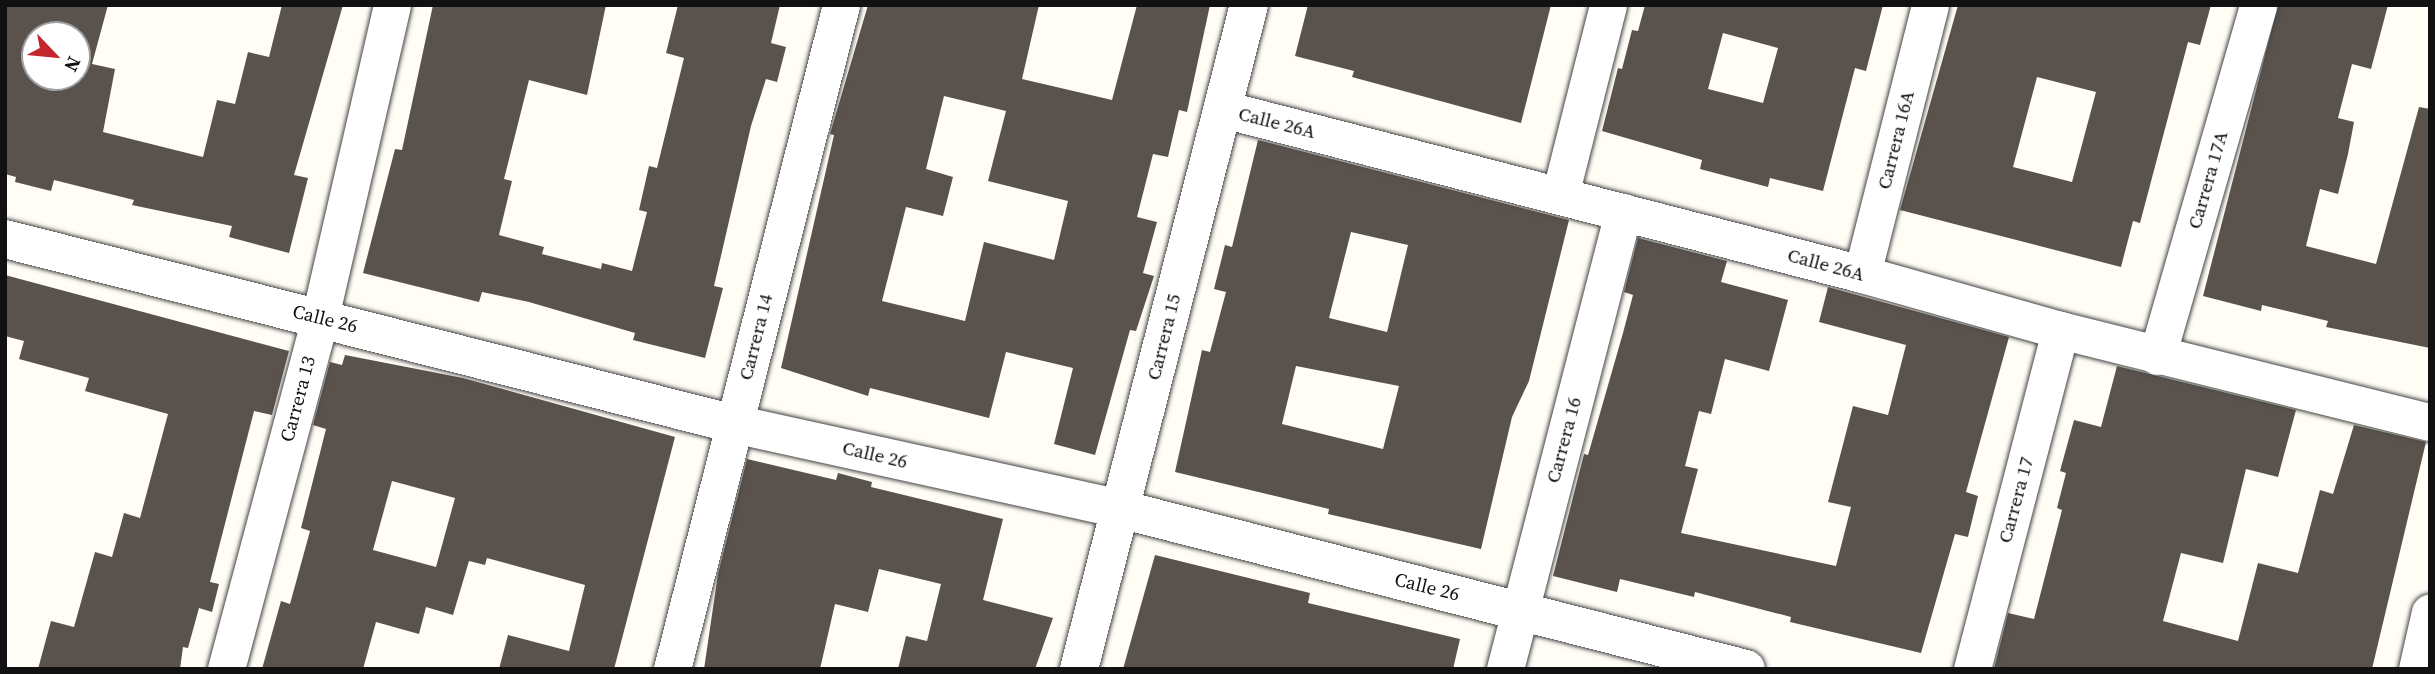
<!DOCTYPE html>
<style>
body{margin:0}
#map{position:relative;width:2435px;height:674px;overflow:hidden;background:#fffdf5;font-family:"Source Serif 4",serif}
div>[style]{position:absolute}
.building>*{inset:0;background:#5a524d}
.roads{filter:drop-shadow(0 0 2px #444) drop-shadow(0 0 2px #444)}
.minor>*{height:37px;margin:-18.5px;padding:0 18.5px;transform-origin:18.5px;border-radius:18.5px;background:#fff}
.tertiary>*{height:38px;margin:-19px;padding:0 19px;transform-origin:19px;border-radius:19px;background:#fff}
span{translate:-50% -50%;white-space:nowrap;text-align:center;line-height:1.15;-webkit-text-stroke:7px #fff;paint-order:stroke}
.street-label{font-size:19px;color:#111}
.frame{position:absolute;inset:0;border:7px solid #111;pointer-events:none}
.north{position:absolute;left:21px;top:21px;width:70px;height:70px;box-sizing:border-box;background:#fff;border:2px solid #a0a0a0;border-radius:50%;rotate:116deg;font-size:19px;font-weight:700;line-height:28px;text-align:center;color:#111}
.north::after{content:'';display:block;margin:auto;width:24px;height:32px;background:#c4262e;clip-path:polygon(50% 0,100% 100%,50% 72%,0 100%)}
</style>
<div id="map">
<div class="building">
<i style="clip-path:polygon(evenodd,5px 5px,108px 5px,92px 64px,115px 69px,103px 132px,203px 157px,217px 100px,235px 104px,248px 52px,269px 57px,282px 5px,343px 5px,294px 175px,308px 178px,289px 253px,229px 237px,232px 226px,132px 205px,134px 200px,54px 180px,51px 191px,15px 182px,16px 177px,5px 174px,5px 5px,35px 35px,77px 35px,77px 77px,35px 77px,35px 35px)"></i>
<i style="clip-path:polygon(433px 5px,606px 5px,587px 95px,529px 80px,504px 179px,512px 181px,499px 235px,544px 247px,542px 254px,601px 269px,602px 263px,632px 271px,647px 212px,639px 210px,649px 166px,657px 168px,684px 58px,666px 53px,678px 5px,780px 5px,771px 43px,786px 47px,777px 82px,766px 79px,751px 126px,714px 286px,723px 288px,705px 358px,633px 340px,635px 333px,529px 302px,482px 292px,479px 302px,363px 273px,395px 149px,402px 150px)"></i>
<i style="clip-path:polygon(evenodd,868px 5px,1039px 5px,1022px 79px,1112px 100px,1137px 5px,1210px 5px,1187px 112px,1179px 110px,1168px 157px,1153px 154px,1137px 217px,1157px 222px,1143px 273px,1154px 276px,1136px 331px,1130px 330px,1095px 455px,1054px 444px,1073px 368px,1006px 352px,989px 418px,870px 388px,868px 396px,781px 368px,834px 135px,830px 134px,868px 5px,944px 96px,1006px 111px,988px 181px,1068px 201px,1054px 260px,984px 242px,965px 321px,882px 301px,906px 207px,943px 216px,953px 177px,926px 169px,944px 96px)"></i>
<i style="clip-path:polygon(1308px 5px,1551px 5px,1521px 123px,1352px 77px,1354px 71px,1295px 56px)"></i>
<i style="clip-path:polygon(evenodd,1645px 5px,1883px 5px,1866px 71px,1855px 68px,1823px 191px,1770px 178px,1768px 187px,1700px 169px,1702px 160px,1602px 131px,1618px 68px,1622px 69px,1632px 30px,1638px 31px,1645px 5px,1723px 33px,1778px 48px,1763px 103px,1708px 89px,1723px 33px)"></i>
<i style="clip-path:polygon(evenodd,1958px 5px,2211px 5px,2200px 45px,2188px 42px,2140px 223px,2133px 221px,2121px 267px,1900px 210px,1958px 5px,2037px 77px,2096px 92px,2072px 182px,2013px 167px,2037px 77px)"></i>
<i style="clip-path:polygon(2278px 5px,2388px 5px,2371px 69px,2352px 64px,2338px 118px,2354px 122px,2348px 154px,2338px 194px,2320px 189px,2306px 246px,2376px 264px,2419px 107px,2430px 109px,2430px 348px,2326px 327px,2328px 321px,2262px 305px,2261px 311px,2203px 296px)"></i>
<i style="clip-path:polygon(evenodd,1258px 140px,1569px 220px,1529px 381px,1512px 417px,1481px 549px,1328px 514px,1329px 509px,1175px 472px,1202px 350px,1210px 352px,1226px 292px,1214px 289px,1225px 245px,1232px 247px,1258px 140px,1351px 232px,1408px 245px,1387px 332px,1329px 318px,1351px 232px,1258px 140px,1296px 366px,1399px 386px,1383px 449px,1282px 424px,1296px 366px)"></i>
<i style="clip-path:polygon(1638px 238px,1727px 261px,1721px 282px,1788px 300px,1769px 371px,1725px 359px,1711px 414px,1699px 411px,1685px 466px,1698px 469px,1681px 533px,1836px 566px,1851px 507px,1828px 502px,1853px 406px,1888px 415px,1906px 345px,1819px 322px,1828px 287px,2009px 337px,1966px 492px,1978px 496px,1968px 537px,1955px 534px,1921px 653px,1790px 622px,1791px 617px,1695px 592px,1694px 597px,1620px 579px,1617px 592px,1553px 576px,1584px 454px,1588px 455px,1623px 333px,1633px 295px,1624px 292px)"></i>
<i style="clip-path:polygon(5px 275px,289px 351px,272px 415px,254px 411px,210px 582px,219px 584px,212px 612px,199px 608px,188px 648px,183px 647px,180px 669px,38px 669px,51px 621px,74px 627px,95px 552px,112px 557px,124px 513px,140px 518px,168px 414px,85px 391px,89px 378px,19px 359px,24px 341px,5px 336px)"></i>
<i style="clip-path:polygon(evenodd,345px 355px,463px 378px,675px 437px,614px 669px,499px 669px,508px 635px,569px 651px,585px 585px,487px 558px,485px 565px,469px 561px,453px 615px,426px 607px,419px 634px,376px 622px,363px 669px,262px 669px,281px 601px,290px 604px,310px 531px,301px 528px,326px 429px,313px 425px,330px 362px,342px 365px,345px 355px,392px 481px,455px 498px,436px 567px,373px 550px,392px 481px)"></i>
<i style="clip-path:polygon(2117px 366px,2296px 410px,2278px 477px,2246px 469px,2223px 563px,2181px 553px,2163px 621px,2238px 641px,2258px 563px,2298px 573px,2320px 490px,2333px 494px,2354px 425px,2426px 442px,2372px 669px,1994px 669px,2008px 613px,2034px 619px,2062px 510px,2057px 508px,2066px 473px,2060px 471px,2074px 420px,2101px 427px)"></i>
<i style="clip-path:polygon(747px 459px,836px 480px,838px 473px,872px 482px,871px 487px,1003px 519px,983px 600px,1053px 618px,1035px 669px,898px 669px,906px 636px,927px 641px,941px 584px,879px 569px,868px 612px,835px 604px,820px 669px,704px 669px,718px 574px)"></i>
<i style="clip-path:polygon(1155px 555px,1310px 593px,1308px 603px,1460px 639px,1453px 669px,1123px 669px)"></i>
</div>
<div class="roads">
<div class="minor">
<i style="left:1223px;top:109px;width:660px;rotate:14.48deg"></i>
<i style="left:1862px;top:274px;width:206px;rotate:15.8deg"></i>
<i style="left:2060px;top:330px;width:381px;rotate:14deg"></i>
<i style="left:1560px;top:195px;width:196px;rotate:-75.8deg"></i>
<i style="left:1862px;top:274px;width:277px;rotate:-75.8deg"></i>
<i style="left:2157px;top:356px;width:365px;rotate:-73.9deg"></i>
<i style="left:226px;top:669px;width:364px;rotate:-75deg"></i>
<i style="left:320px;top:317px;width:320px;rotate:-77deg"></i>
<i style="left:672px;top:669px;width:685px;rotate:-75.72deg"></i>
<i style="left:1505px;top:669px;width:472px;rotate:-75.5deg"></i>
<i style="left:1972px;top:669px;width:350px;rotate:-75.4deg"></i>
<i style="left:2417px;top:669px;width:58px;rotate:-77.2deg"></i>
</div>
<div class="tertiary">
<i style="left:5px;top:239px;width:752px;rotate:14.24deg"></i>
<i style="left:734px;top:424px;width:395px;rotate:12.4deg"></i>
<i style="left:1120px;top:509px;width:646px;rotate:14.34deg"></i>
<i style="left:1079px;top:669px;width:685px;rotate:-75.64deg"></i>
</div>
</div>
<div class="street-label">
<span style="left:1277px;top:123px;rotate:14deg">Calle 26A</span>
<span style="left:1896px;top:140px;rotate:-76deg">Carrera 16A</span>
<span style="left:2208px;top:180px;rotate:-74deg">Carrera 17A</span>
<span style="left:1826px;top:265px;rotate:15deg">Calle 26A</span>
<span style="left:325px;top:319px;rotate:14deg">Calle 26</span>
<span style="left:756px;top:337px;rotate:-76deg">Carrera 14</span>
<span style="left:1164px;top:337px;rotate:-76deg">Carrera 15</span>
<span style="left:298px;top:399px;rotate:-75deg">Carrera 13</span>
<span style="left:1564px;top:440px;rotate:-75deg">Carrera 16</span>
<span style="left:875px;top:455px;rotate:13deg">Calle 26</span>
<span style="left:2016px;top:500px;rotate:-75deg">Carrera 17</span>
<span style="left:1427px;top:587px;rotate:14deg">Calle 26</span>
</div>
<div class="frame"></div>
<div class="north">N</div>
</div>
